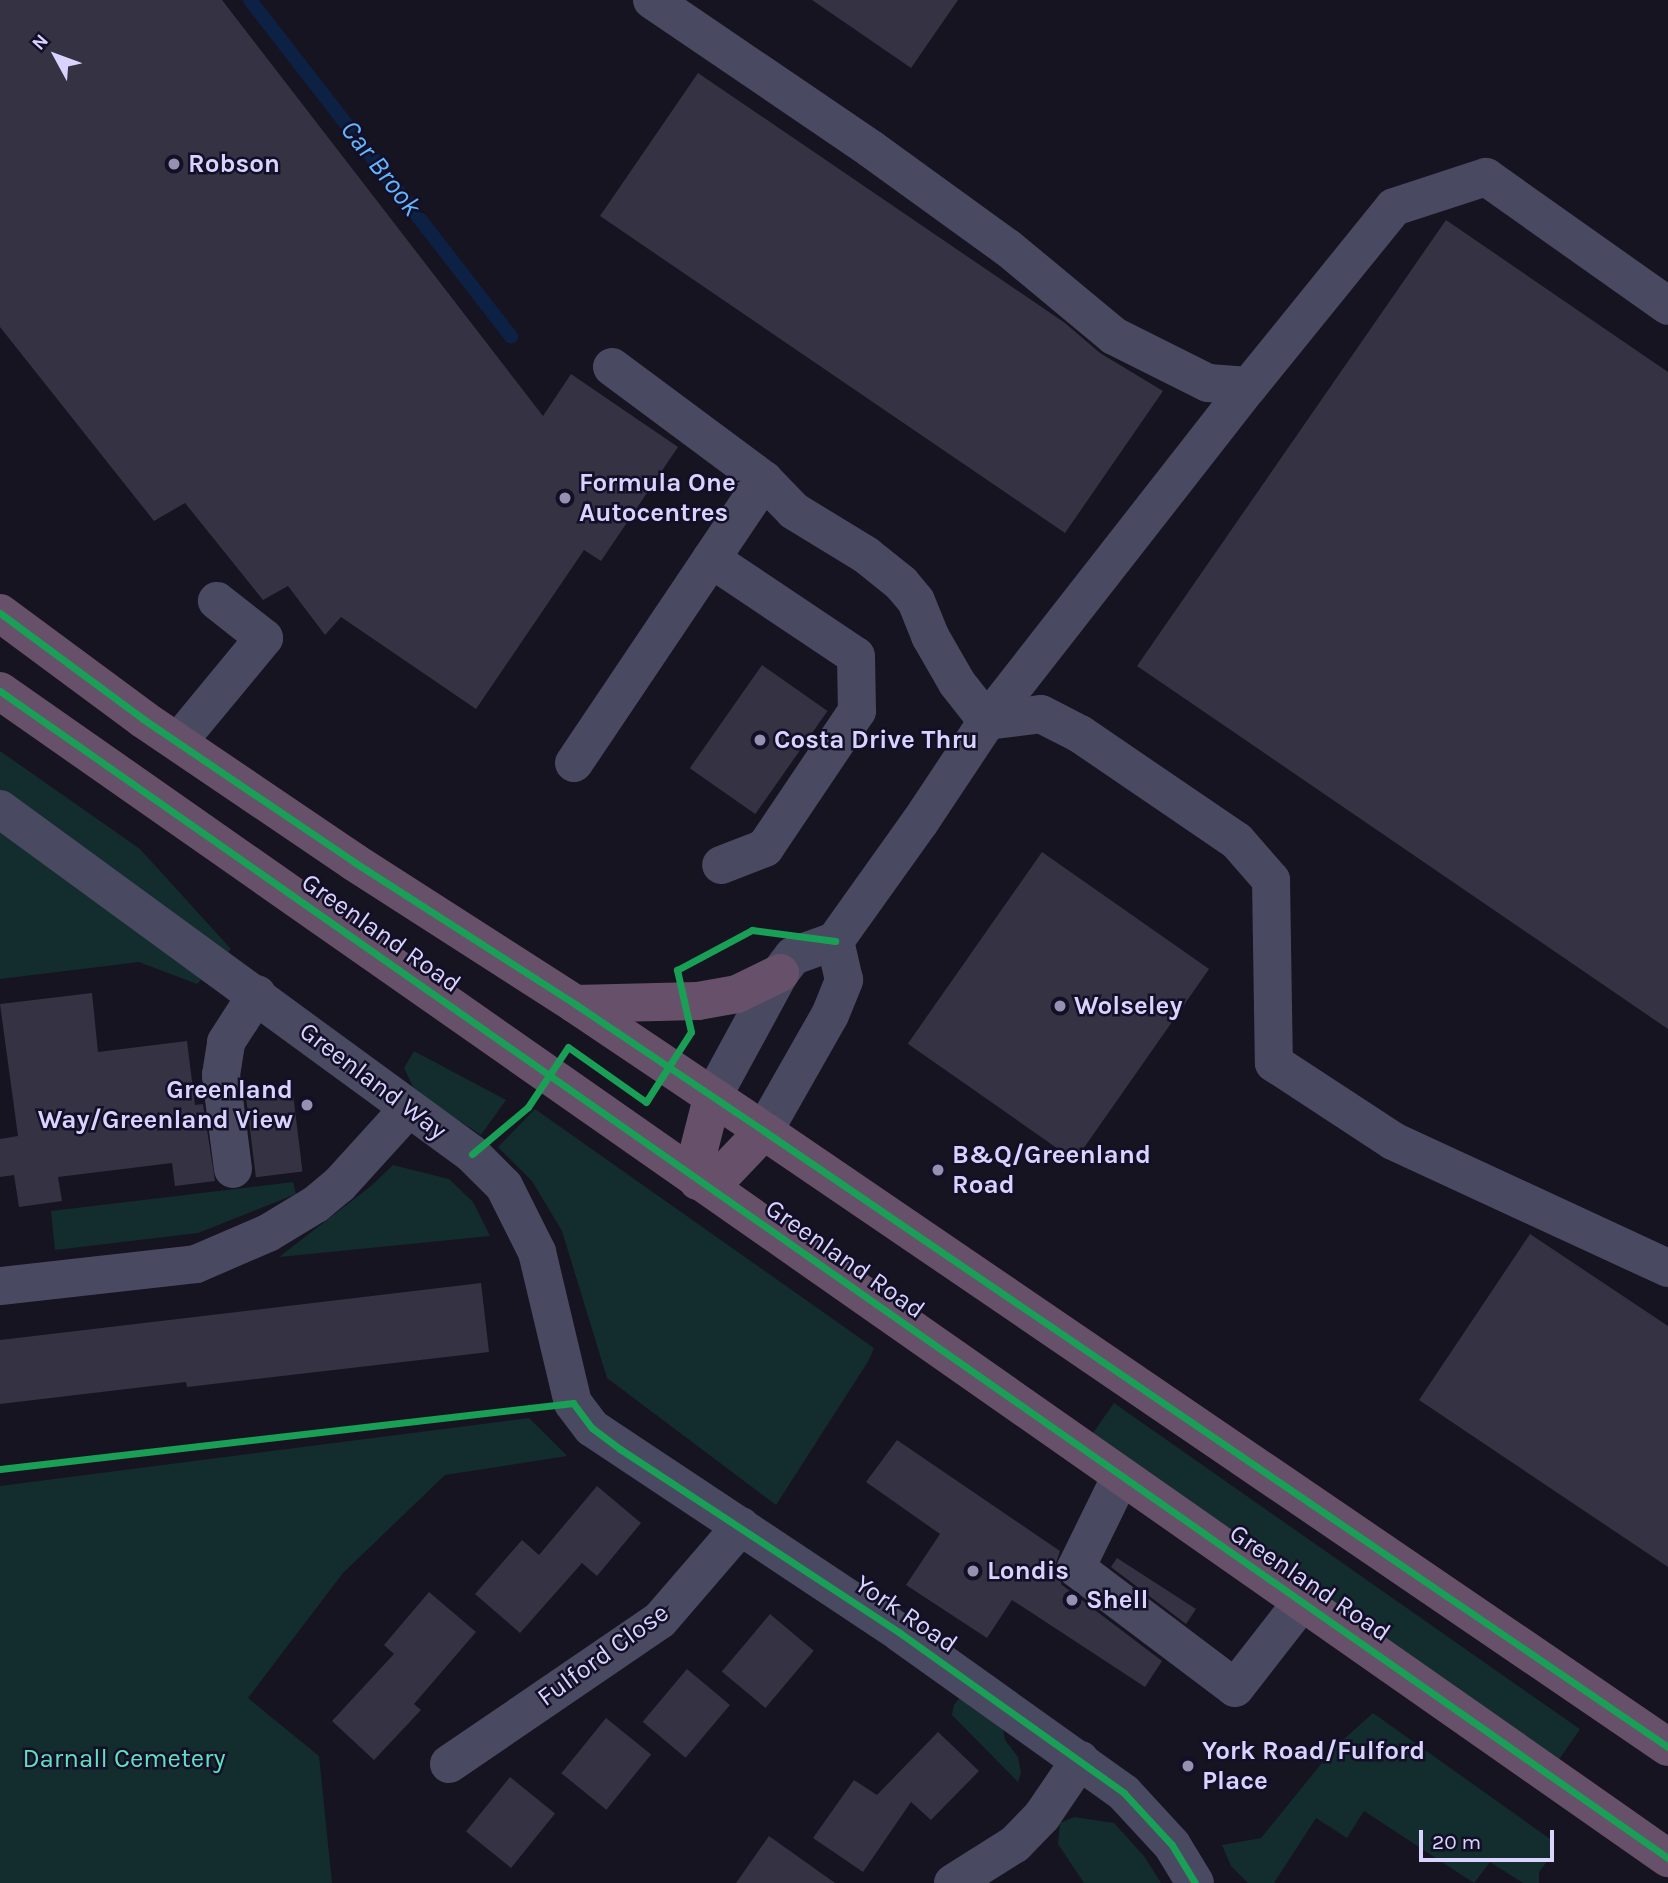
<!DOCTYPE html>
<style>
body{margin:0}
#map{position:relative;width:1668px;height:1883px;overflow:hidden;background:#161421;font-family:Karla,sans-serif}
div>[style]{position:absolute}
.green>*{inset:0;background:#132c2d;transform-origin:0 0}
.stream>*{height:14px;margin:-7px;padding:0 7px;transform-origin:7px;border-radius:7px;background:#0d2144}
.building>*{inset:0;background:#343243;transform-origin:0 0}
.minor>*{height:38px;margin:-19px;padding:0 19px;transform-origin:19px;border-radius:19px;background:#4a4962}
.highway>*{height:38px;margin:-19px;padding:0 19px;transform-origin:19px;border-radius:19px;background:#67516a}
.cycleway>*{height:7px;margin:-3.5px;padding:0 3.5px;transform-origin:3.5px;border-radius:3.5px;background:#1a9f57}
.dots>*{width:19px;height:19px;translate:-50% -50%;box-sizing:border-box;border:4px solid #130f26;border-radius:50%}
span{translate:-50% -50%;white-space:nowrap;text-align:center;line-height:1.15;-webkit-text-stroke:5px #130f26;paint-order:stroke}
.poi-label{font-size:26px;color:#d9d4ff;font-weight:700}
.left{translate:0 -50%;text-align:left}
.right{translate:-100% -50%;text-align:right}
.street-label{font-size:26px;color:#d9d4ff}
.park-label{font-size:26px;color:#5fe0c0}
.water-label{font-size:28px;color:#62b6ff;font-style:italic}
.north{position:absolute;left:21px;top:21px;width:70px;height:70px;-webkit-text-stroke:5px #130f26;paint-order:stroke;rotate:311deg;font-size:19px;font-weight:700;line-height:28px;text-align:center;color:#d9d4ff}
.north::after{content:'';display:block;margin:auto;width:24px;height:32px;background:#d9d4ff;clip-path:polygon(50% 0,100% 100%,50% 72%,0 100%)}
.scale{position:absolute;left:1419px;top:1830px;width:135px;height:32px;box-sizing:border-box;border:4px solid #d9d4ff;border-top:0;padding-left:9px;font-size:21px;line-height:24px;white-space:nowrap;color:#d9d4ff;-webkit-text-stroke:5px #130f26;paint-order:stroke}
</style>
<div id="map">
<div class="green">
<i style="clip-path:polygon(0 751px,140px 849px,231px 949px,197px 984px,139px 962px,0 979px)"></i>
<i style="clip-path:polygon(414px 1051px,506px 1100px,481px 1135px,416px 1093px,404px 1068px)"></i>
<i style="clip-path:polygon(535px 1109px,874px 1348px,869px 1360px,776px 1505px,607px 1378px,562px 1231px,532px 1181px,498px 1147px)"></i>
<i style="clip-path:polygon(393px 1165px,449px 1179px,473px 1202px,490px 1236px,279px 1257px,371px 1186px)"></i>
<i style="clip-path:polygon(293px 1182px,296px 1194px,198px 1233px,55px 1250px,51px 1211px)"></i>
<i style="left:1114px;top:1403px;width:569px;height:37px;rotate:35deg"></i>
<i style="clip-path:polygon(529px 1418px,567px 1456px,445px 1475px,343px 1573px,248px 1698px,319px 1756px,332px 1883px,0 1883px,0 1486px)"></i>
<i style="clip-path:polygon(961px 1696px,1002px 1723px,1005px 1740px,1018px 1757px,1021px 1773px,1018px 1782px,952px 1715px,954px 1705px)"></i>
<i style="clip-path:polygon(1373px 1713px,1553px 1841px,1549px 1859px,1539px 1872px,1539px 1883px,1523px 1883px,1490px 1862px,1474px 1883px,1364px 1811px,1347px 1838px,1316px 1818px,1274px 1883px,1248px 1883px,1231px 1866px,1222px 1845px,1261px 1838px,1334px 1748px)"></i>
<i style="clip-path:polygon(1074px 1817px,1114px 1823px,1144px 1856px,1161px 1883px,1084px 1883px,1058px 1844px,1060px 1823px)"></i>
</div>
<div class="stream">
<i style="left:250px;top:0;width:426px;rotate:52.2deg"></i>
</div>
<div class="building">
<i style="clip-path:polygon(0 0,222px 0,543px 416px,571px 374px,678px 447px,601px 561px,584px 550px,476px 709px,341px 617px,325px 635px,288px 586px,263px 600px,185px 503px,154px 521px,0 327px)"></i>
<i style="clip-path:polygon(812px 0,958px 0,911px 68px)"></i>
<i style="clip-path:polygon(698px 73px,1065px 323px,1100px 353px,1163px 391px,1065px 533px,600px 216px)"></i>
<i style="clip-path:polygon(1446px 220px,1668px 372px,1668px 1029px,1137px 666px)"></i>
<i style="left:762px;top:665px;width:80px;height:126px;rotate:35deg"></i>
<i style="left:1042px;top:852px;width:204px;height:234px;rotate:35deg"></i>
<i style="clip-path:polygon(92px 993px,98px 1052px,187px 1041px,195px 1105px,203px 1104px,215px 1181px,175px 1186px,172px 1163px,58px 1177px,62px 1201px,19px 1207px,14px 1175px,0 1177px,0 1139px,18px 1136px,0 1004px)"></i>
<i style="left:293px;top:1094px;width:78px;height:47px;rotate:83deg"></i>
<i style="clip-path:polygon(1530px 1234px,1668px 1326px,1668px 1567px,1419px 1400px)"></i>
<i style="clip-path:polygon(481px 1283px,489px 1352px,187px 1387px,186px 1382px,0 1404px,0 1340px)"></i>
<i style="clip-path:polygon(897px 1440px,1060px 1551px,1054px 1569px,1062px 1585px,1162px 1661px,1145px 1687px,1012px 1600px,987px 1638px,906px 1585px,940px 1534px,866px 1482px)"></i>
<i style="clip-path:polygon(597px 1486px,641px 1523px,597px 1576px,582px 1563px,520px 1633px,475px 1594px,522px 1540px,539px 1555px)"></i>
<i style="clip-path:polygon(1117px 1558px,1196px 1609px,1186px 1624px,1111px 1567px)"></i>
<i style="clip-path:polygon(429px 1592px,476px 1632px,414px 1704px,421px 1710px,374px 1760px,332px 1721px,394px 1654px,384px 1645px)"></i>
<i style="left:770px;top:1614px;width:57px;height:75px;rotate:40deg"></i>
<i style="left:687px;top:1669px;width:56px;height:69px;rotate:40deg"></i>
<i style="left:606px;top:1718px;width:58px;height:71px;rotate:39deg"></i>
<i style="clip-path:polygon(938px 1732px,979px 1771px,931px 1820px,911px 1802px,863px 1872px,813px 1838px,854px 1780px,877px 1795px)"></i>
<i style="left:510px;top:1777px;width:58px;height:70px;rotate:39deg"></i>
<i style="clip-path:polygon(769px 1836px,835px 1883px,736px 1883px)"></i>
</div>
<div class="minor">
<i style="left:652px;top:0;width:265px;rotate:34.2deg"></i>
<i style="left:871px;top:149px;width:169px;rotate:35.9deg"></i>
<i style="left:1008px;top:248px;width:138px;rotate:39.7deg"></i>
<i style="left:1114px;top:336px;width:105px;rotate:26.6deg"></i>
<i style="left:1208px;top:383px;width:41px;rotate:4.2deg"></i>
<i style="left:1249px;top:386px;width:230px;rotate:-51deg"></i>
<i style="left:1394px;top:207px;width:97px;rotate:-18.1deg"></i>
<i style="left:1486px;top:177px;width:223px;rotate:35.3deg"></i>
<i style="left:612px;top:367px;width:189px;rotate:36.6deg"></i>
<i style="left:764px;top:480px;width:43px;rotate:45.9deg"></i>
<i style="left:794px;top:511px;width:84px;rotate:31.4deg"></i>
<i style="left:866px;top:555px;width:45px;rotate:38.7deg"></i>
<i style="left:901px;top:583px;width:23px;rotate:50deg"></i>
<i style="left:916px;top:601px;width:38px;rotate:68deg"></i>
<i style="left:930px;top:636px;width:54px;rotate:60.1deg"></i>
<i style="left:957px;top:683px;width:48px;rotate:51.7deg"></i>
<i style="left:987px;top:721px;width:425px;rotate:-52deg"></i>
<i style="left:711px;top:559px;width:174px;rotate:33.8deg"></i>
<i style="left:856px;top:656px;width:55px;rotate:89deg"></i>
<i style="left:857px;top:711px;width:165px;rotate:123.9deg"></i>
<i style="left:765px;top:848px;width:47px;rotate:158.9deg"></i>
<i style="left:178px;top:742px;width:135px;rotate:-50.4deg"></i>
<i style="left:264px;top:638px;width:60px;rotate:-141.8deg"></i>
<i style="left:574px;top:763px;width:341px;rotate:-56.1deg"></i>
<i style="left:0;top:809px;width:585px;rotate:36.16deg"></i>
<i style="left:472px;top:1154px;width:45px;rotate:45deg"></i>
<i style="left:504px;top:1186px;width:74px;rotate:63.4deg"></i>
<i style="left:537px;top:1252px;width:155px;rotate:76.6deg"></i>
<i style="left:573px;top:1403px;width:31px;rotate:53deg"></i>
<i style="left:592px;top:1428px;width:370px;rotate:33.6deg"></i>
<i style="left:900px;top:1633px;width:275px;rotate:35.5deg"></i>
<i style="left:1124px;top:1793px;width:71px;rotate:47.3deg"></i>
<i style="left:1172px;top:1845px;width:44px;rotate:58.8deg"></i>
<i style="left:712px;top:1098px;width:142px;rotate:-61.5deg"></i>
<i style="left:780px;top:973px;width:21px;rotate:-53deg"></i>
<i style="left:793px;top:956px;width:45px;rotate:-19.7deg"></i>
<i style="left:835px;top:941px;width:146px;rotate:-54.5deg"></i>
<i style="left:920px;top:822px;width:121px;rotate:-56.4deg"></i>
<i style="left:987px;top:721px;width:54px;rotate:-7.4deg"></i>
<i style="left:1041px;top:714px;width:44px;rotate:27.1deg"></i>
<i style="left:1080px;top:734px;width:190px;rotate:34.3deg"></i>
<i style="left:1237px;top:841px;width:52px;rotate:48.9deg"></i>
<i style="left:1271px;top:880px;width:183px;rotate:89.1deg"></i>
<i style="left:1274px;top:1063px;width:142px;rotate:33.2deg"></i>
<i style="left:1393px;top:1141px;width:303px;rotate:24.8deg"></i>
<i style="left:764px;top:1131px;width:133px;rotate:-60.4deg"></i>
<i style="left:830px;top:1015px;width:38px;rotate:-68deg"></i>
<i style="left:844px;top:980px;width:40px;rotate:-103deg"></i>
<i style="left:233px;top:1169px;width:95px;rotate:-97.3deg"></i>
<i style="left:221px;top:1075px;width:33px;rotate:-81deg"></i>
<i style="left:226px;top:1042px;width:57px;rotate:-57.1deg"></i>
<i style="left:0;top:1286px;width:197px;rotate:-6.4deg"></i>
<i style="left:196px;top:1264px;width:78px;rotate:-23.3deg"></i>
<i style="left:268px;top:1233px;width:56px;rotate:-31.1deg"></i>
<i style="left:316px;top:1204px;width:30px;rotate:-40deg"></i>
<i style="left:339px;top:1185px;width:104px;rotate:-47.7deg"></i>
<i style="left:1120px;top:1478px;width:100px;rotate:116.1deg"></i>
<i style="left:1076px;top:1568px;width:199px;rotate:37deg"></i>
<i style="left:1235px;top:1688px;width:109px;rotate:-52.1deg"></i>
<i style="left:449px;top:1764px;width:255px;rotate:-34.3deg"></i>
<i style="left:660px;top:1620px;width:124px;rotate:-49.2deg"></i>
<i style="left:953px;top:1883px;width:73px;rotate:-32.2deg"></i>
<i style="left:1015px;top:1844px;width:39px;rotate:-46deg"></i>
<i style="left:1042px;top:1816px;width:68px;rotate:-55.8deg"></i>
</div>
<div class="highway">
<i style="left:0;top:613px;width:178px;rotate:36.5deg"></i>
<i style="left:143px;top:719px;width:255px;rotate:34.1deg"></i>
<i style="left:354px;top:862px;width:263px;rotate:32.7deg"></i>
<i style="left:575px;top:1004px;width:228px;rotate:33.9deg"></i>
<i style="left:764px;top:1131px;width:1094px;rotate:34.27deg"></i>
<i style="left:0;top:691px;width:2036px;rotate:34.98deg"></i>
<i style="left:575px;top:1004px;width:123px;rotate:-1.4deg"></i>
<i style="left:698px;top:1001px;width:40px;rotate:-10deg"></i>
<i style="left:737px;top:994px;width:48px;rotate:-26deg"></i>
<i style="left:698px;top:1181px;width:24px;rotate:-12deg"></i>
<i style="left:721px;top:1176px;width:62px;rotate:-46.3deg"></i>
<i style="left:698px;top:1181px;width:28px;rotate:-90deg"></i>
<i style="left:698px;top:1153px;width:57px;rotate:-75.7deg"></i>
</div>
<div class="cycleway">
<i style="left:0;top:613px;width:178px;rotate:36.5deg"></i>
<i style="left:143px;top:719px;width:255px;rotate:34.1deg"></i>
<i style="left:354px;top:862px;width:263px;rotate:32.7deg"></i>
<i style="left:575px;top:1004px;width:228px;rotate:33.9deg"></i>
<i style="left:764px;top:1131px;width:1094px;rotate:34.27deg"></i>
<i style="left:0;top:691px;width:2036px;rotate:34.98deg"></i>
<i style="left:472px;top:1154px;width:73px;rotate:-40deg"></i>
<i style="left:528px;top:1107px;width:72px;rotate:-56.3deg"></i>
<i style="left:568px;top:1047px;width:95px;rotate:35.2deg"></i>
<i style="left:646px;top:1102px;width:83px;rotate:-57.3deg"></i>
<i style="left:691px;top:1032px;width:64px;rotate:-102.7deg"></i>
<i style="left:677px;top:970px;width:85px;rotate:-28.1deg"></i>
<i style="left:752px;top:930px;width:84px;rotate:7.5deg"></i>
<i style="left:0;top:1469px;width:577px;rotate:-6.57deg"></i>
<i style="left:573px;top:1403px;width:31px;rotate:53deg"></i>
<i style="left:592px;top:1428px;width:35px;rotate:37deg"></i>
<i style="left:620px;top:1449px;width:335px;rotate:33.3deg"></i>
<i style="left:900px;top:1633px;width:275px;rotate:35.5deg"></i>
<i style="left:1124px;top:1793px;width:71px;rotate:47.3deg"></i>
<i style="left:1172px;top:1845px;width:44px;rotate:58.8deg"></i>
</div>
<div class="dots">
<i style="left:174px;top:164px;background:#9591b1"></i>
<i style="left:565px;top:498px;background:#9591b1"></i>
<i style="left:760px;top:740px;background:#9591b1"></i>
<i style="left:1060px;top:1006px;background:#9591b1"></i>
<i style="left:307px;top:1105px;background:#9591b1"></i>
<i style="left:938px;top:1170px;background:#9591b1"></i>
<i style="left:973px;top:1571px;background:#9591b1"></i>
<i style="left:1072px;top:1600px;background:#9591b1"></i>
<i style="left:1188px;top:1766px;background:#9591b1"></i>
</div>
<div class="poi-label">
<span class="left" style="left:188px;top:164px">Robson</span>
<span class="left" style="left:579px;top:498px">Formula One<br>Autocentres</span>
<span class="left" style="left:774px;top:740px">Costa Drive Thru</span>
<span class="left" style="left:1074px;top:1006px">Wolseley</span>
<span class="right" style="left:293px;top:1105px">Greenland<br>Way/Greenland View</span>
<span class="left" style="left:952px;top:1170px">B&amp;Q/Greenland<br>Road</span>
<span class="left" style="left:987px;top:1571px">Londis</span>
<span class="left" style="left:1086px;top:1600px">Shell</span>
<span class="left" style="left:1202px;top:1766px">York Road/Fulford<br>Place</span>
</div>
<div class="street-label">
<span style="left:381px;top:933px;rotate:35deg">Greenland Road</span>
<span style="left:373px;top:1081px;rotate:37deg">Greenland Way</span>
<span style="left:845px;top:1259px;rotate:35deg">Greenland Road</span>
<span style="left:1310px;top:1583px;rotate:34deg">Greenland Road</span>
<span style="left:906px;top:1614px;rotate:34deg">York Road</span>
<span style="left:603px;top:1655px;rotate:-36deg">Fulford Close</span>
</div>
<div class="park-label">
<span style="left:124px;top:1759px">Darnall Cemetery</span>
</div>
<div class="water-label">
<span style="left:381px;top:168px;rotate:52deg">Car Brook</span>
</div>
<div class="north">N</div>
<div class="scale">20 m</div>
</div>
